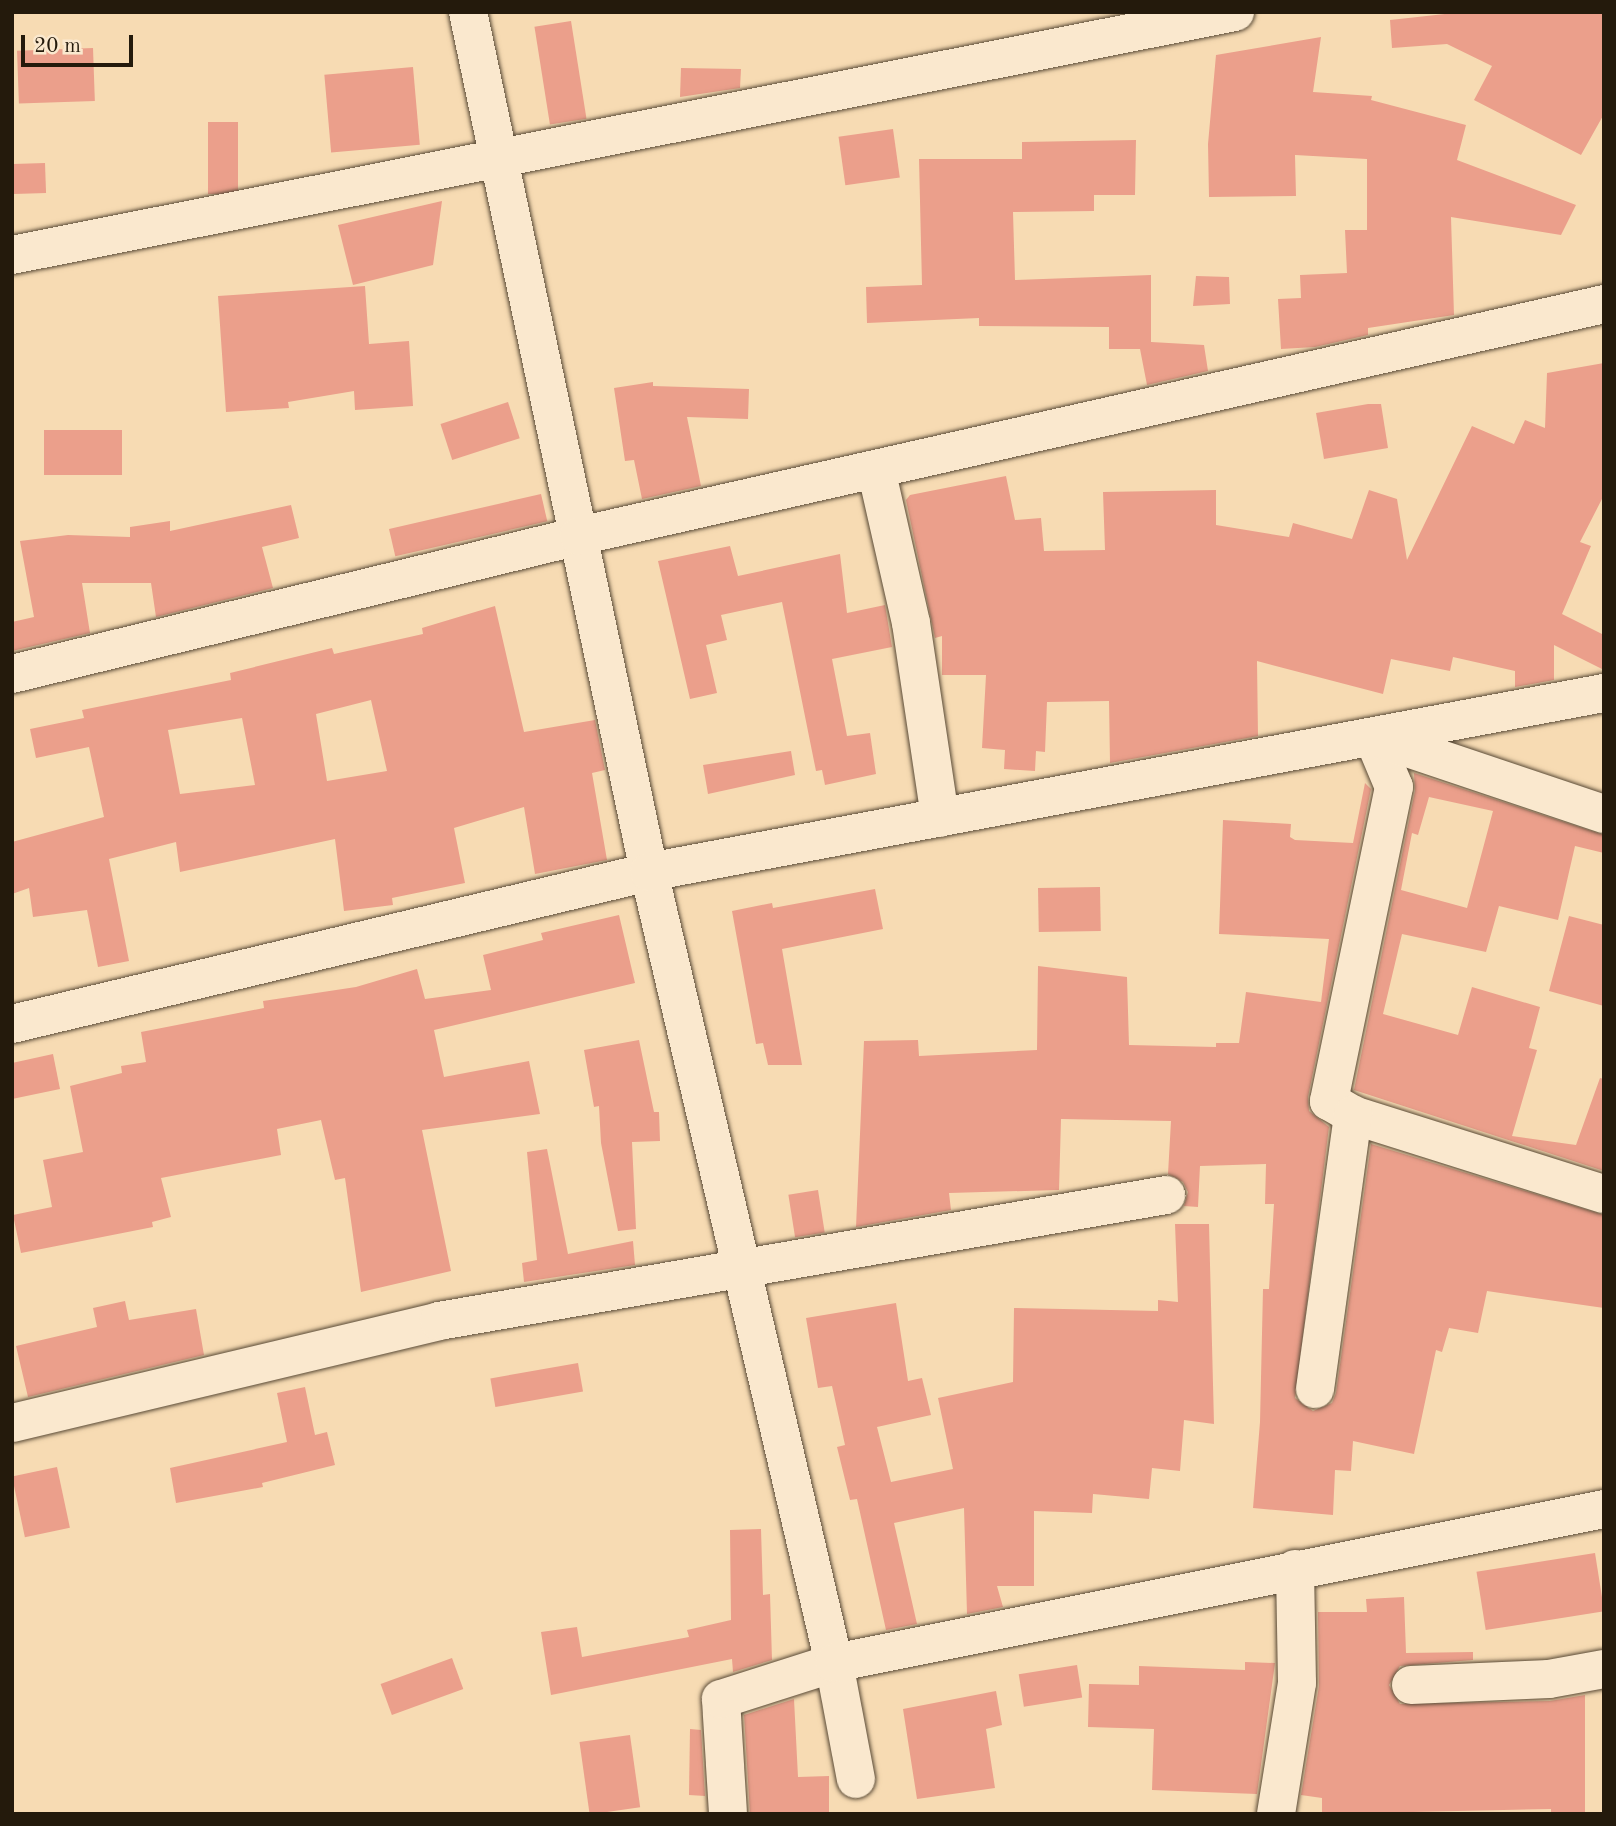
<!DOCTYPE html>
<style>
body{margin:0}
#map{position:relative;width:1616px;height:1826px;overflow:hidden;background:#f7dbb3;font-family:"Old Standard TT",serif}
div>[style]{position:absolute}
.building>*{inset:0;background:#eb9f8b;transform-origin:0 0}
.roads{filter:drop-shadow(0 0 2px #594a36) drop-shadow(0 0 2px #594a36)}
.street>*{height:38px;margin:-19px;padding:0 19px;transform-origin:19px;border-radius:19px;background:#fae8ce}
span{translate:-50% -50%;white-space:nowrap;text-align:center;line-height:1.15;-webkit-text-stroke:6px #fae8ce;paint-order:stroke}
.frame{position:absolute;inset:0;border:14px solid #241a0c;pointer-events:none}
.scale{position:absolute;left:21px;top:35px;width:112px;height:32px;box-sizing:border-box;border:4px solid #241a0c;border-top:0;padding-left:9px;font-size:21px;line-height:24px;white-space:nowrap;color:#241a0c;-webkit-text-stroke:5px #fae8ce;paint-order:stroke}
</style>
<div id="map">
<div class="building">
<i style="clip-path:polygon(1463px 12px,1604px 12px,1604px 114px,1581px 155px,1474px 100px,1492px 66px,1447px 44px,1392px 48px,1390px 20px)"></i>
<i style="left:571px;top:21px;width:99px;height:37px;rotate:81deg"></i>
<i style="clip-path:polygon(1321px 37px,1313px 92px,1372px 96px,1371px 100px,1466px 125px,1457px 160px,1576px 205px,1561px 235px,1451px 217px,1454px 315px,1368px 328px,1368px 335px,1315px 347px,1281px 349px,1278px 299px,1301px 298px,1300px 275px,1347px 273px,1345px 230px,1367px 230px,1367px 159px,1295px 155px,1296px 196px,1209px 197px,1208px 144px,1216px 55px)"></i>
<i style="left:93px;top:48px;width:53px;height:76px;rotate:88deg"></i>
<i style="left:413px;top:67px;width:78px;height:89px;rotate:85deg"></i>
<i style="clip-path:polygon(681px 68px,741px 69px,740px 88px,680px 97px)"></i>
<i style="left:208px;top:122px;width:30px;height:72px"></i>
<i style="left:893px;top:129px;width:49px;height:55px;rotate:82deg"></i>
<i style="clip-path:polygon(1136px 140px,1135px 195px,1094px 195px,1094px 211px,1013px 212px,1015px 280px,1151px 275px,1151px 342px,1204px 345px,1208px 371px,1147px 385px,1140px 349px,1109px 349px,1109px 327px,979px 326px,979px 318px,867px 323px,866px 287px,922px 285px,919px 159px,1022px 159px,1022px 142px)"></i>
<i style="left:45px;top:163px;width:30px;height:32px;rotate:88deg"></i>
<i style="clip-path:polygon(442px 201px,433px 265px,353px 285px,338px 225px)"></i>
<i style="clip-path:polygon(1196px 276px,1229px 277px,1230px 304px,1193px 306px)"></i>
<i style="clip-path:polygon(365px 286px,369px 344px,409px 341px,413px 406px,355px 410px,354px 391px,288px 402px,289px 408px,226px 412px,218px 296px)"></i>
<i style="clip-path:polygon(1604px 363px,1604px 495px,1580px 542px,1591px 546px,1562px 614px,1604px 635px,1604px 670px,1554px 645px,1554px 680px,1515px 687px,1515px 671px,1453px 657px,1450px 671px,1391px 659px,1383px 694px,1257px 661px,1258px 736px,1110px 763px,1109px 701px,1047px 702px,1045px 752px,1036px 751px,1035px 771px,1004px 769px,1005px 750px,982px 748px,986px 675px,942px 675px,942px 636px,935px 638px,906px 500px,910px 495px,1006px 476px,1015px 520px,1041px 518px,1044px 551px,1105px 550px,1103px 492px,1216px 490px,1216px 525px,1289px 537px,1293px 523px,1352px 539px,1369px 490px,1397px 499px,1407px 560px,1472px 426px,1514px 444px,1525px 420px,1545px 428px,1547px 373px)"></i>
<i style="clip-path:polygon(653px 382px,653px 386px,749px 389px,748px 419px,687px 417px,701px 486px,642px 499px,634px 460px,625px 461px,614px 388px)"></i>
<i style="left:508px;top:402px;width:38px;height:71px;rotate:72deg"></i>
<i style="clip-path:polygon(1368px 404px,1381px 404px,1388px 448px,1324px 459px,1316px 413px)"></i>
<i style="left:122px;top:430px;width:45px;height:78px;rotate:90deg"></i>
<i style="left:541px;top:494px;width:28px;height:156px;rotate:77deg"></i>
<i style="clip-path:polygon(291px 505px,299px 538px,262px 547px,273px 588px,156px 617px,151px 583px,82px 583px,90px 633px,12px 651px,12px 622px,34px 617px,20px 541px,68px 535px,130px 537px,130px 527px,170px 521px,170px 531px)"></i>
<i style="clip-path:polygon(730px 546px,738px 576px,840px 554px,847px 613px,885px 605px,892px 647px,832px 659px,847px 736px,870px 733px,876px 774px,825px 785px,822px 770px,816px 771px,782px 602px,721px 615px,727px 640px,706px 645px,717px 693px,690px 699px,658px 561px)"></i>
<i style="clip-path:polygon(evenodd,495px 606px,524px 732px,595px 720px,605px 770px,592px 773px,607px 860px,535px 874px,524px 807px,454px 828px,465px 883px,392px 898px,393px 905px,344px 911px,335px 839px,180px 872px,176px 842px,109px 859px,129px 961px,98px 967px,87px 910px,33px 917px,29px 888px,12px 894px,12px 842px,104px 817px,89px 747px,36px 758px,30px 729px,84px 718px,82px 710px,231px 680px,230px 673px,332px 648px,334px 654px,423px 634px,422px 628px,495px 606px,371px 700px,387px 771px,327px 781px,316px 714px,371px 700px,495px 606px,242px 718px,255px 785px,180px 794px,168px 730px,242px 718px)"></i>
<i style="clip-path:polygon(791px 751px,795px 775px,708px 794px,703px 765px)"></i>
<i style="clip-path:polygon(evenodd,1414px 773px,1604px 835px,1604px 853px,1575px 846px,1558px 920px,1499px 906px,1486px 952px,1402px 934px,1383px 1014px,1458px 1035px,1472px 987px,1540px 1007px,1529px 1048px,1537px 1050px,1512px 1136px,1576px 1145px,1600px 1078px,1604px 1079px,1604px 1171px,1354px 1090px,1415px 791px,1414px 773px,1429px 797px,1493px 811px,1467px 908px,1401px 890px,1412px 833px,1418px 835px,1429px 797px)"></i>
<i style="clip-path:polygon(1365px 783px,1371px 789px,1308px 1097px,1309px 1111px,1329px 1127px,1295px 1398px,1313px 1411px,1332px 1403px,1336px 1393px,1371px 1144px,1604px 1215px,1604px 1308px,1487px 1291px,1478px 1333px,1449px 1328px,1442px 1352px,1436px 1350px,1414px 1454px,1353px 1441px,1351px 1471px,1335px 1470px,1333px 1515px,1253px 1508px,1260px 1422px,1263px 1289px,1269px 1289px,1274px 1204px,1265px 1204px,1266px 1164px,1200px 1166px,1198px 1207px,1184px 1206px,1188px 1192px,1183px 1182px,1168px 1174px,1171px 1121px,1061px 1119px,1059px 1190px,949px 1193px,951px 1210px,856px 1227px,864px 1041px,918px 1040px,919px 1056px,1037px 1050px,1038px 966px,1127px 977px,1129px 1045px,1216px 1047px,1216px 1043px,1239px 1043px,1246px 992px,1321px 1002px,1329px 939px,1219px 934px,1223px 820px,1291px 824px,1290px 837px,1295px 840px,1353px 843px)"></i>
<i style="left:1100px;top:887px;width:44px;height:62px;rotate:89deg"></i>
<i style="clip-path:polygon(875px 889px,883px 929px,782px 949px,802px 1065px,768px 1065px,763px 1043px,756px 1044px,732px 911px,772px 903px,773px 908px)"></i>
<i style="clip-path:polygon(619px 915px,635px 983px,434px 1030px,444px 1077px,529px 1061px,540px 1114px,422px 1130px,451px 1271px,361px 1292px,345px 1178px,335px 1180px,321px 1120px,277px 1129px,281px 1155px,161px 1178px,171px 1217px,152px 1222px,153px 1227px,21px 1253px,13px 1215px,52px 1207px,43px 1160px,83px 1152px,70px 1086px,122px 1073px,121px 1066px,146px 1062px,141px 1032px,264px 1008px,263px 1001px,356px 987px,417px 969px,425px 999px,491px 990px,483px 955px,543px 940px,541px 933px)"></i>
<i style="clip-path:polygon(1569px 916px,1604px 925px,1604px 1006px,1549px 991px)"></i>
<i style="clip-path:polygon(639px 1040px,654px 1112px,659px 1112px,660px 1141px,632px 1142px,636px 1229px,618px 1231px,601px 1143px,599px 1106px,594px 1107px,584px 1050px)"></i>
<i style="clip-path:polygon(53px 1054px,60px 1089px,12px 1099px,12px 1063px)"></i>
<i style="clip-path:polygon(547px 1149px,568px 1254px,633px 1241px,635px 1265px,524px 1282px,522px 1263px,537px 1260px,527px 1152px)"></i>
<i style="left:818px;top:1190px;width:43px;height:30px;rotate:81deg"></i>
<i style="clip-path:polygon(1175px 1224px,1209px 1224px,1214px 1424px,1184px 1420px,1180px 1471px,1152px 1468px,1149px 1499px,1093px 1494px,1092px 1513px,1034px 1511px,1034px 1586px,997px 1586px,1003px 1607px,967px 1614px,964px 1508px,894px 1523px,917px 1624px,886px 1630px,857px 1499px,850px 1500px,837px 1447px,845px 1445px,832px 1386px,818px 1388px,806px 1318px,896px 1303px,908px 1381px,922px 1378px,931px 1415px,877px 1427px,891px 1482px,953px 1469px,938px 1398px,1013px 1382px,1014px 1308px,1158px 1311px,1158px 1300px,1178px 1302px)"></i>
<i style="clip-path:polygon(125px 1301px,129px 1320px,196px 1309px,204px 1355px,28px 1397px,16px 1346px,97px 1327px,93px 1308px)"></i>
<i style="left:578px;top:1363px;width:29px;height:89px;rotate:80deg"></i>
<i style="clip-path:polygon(305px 1387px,315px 1435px,327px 1432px,335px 1465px,262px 1483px,263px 1487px,176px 1503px,170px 1468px,287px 1442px,277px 1393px)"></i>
<i style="left:57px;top:1467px;width:62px;height:46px;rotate:78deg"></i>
<i style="clip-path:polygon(761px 1529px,763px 1595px,770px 1594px,772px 1660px,733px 1672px,732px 1659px,551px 1695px,541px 1632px,577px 1627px,582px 1657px,689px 1637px,687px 1630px,731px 1620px,730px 1530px)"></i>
<i style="left:1595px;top:1553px;width:59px;height:120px;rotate:81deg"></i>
<i style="clip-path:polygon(1404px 1597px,1406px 1653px,1473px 1652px,1473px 1660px,1400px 1666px,1389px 1685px,1400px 1704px,1550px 1701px,1585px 1695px,1585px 1814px,1551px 1814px,1551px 1809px,1322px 1814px,1322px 1798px,1301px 1795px,1319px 1686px,1318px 1612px,1367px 1612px,1366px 1599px)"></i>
<i style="left:452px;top:1658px;width:33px;height:76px;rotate:70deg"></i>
<i style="clip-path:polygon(1245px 1662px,1275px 1663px,1257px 1794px,1152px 1790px,1154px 1729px,1088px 1727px,1089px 1684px,1139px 1685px,1139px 1666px,1245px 1670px)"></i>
<i style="left:1077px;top:1665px;width:33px;height:59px;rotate:81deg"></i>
<i style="clip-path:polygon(996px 1691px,1002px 1725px,986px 1729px,995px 1788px,917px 1799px,903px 1709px)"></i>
<i style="clip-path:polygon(794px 1699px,798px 1777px,829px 1776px,829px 1814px,750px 1814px,744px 1715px)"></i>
<i style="clip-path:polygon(690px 1729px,701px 1730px,705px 1796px,689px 1795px)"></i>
<i style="left:630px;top:1735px;width:73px;height:51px;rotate:82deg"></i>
</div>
<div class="roads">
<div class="street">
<i style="left:468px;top:12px;width:879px;rotate:78.11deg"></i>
<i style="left:649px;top:872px;width:812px;rotate:76.84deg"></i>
<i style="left:834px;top:1663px;width:118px;rotate:79.3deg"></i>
<i style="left:12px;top:255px;width:1247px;rotate:-11.24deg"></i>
<i style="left:876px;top:469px;width:158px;rotate:77.2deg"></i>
<i style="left:911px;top:623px;width:197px;rotate:81.5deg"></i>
<i style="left:12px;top:674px;width:584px;rotate:-13.68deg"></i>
<i style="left:579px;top:536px;width:1051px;rotate:-12.75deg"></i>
<i style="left:1373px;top:737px;width:54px;rotate:67.2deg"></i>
<i style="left:1394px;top:787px;width:321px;rotate:101.7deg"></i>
<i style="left:1329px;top:1101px;width:28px;rotate:30deg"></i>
<i style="left:1353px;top:1115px;width:263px;rotate:17.5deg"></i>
<i style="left:1375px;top:737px;width:242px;rotate:18.6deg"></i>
<i style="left:12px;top:1024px;width:655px;rotate:-13.42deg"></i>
<i style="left:649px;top:872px;width:972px;rotate:-10.62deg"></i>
<i style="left:1315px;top:1389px;width:277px;rotate:-82.1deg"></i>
<i style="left:12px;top:1423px;width:439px;rotate:-13.4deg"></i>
<i style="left:439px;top:1321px;width:738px;rotate:-9.83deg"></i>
<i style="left:1411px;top:1685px;width:138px;rotate:-2.5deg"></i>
<i style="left:1549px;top:1679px;width:56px;rotate:-10.3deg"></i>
<i style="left:728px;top:1814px;width:115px;rotate:-93.5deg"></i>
<i style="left:721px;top:1699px;width:119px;rotate:-17.7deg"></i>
<i style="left:834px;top:1663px;width:785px;rotate:-11.31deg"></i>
<i style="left:1276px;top:1814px;width:133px;rotate:-80.9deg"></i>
<i style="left:1297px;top:1683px;width:114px;rotate:-91deg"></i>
</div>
</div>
<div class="frame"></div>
<div class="scale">20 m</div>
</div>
